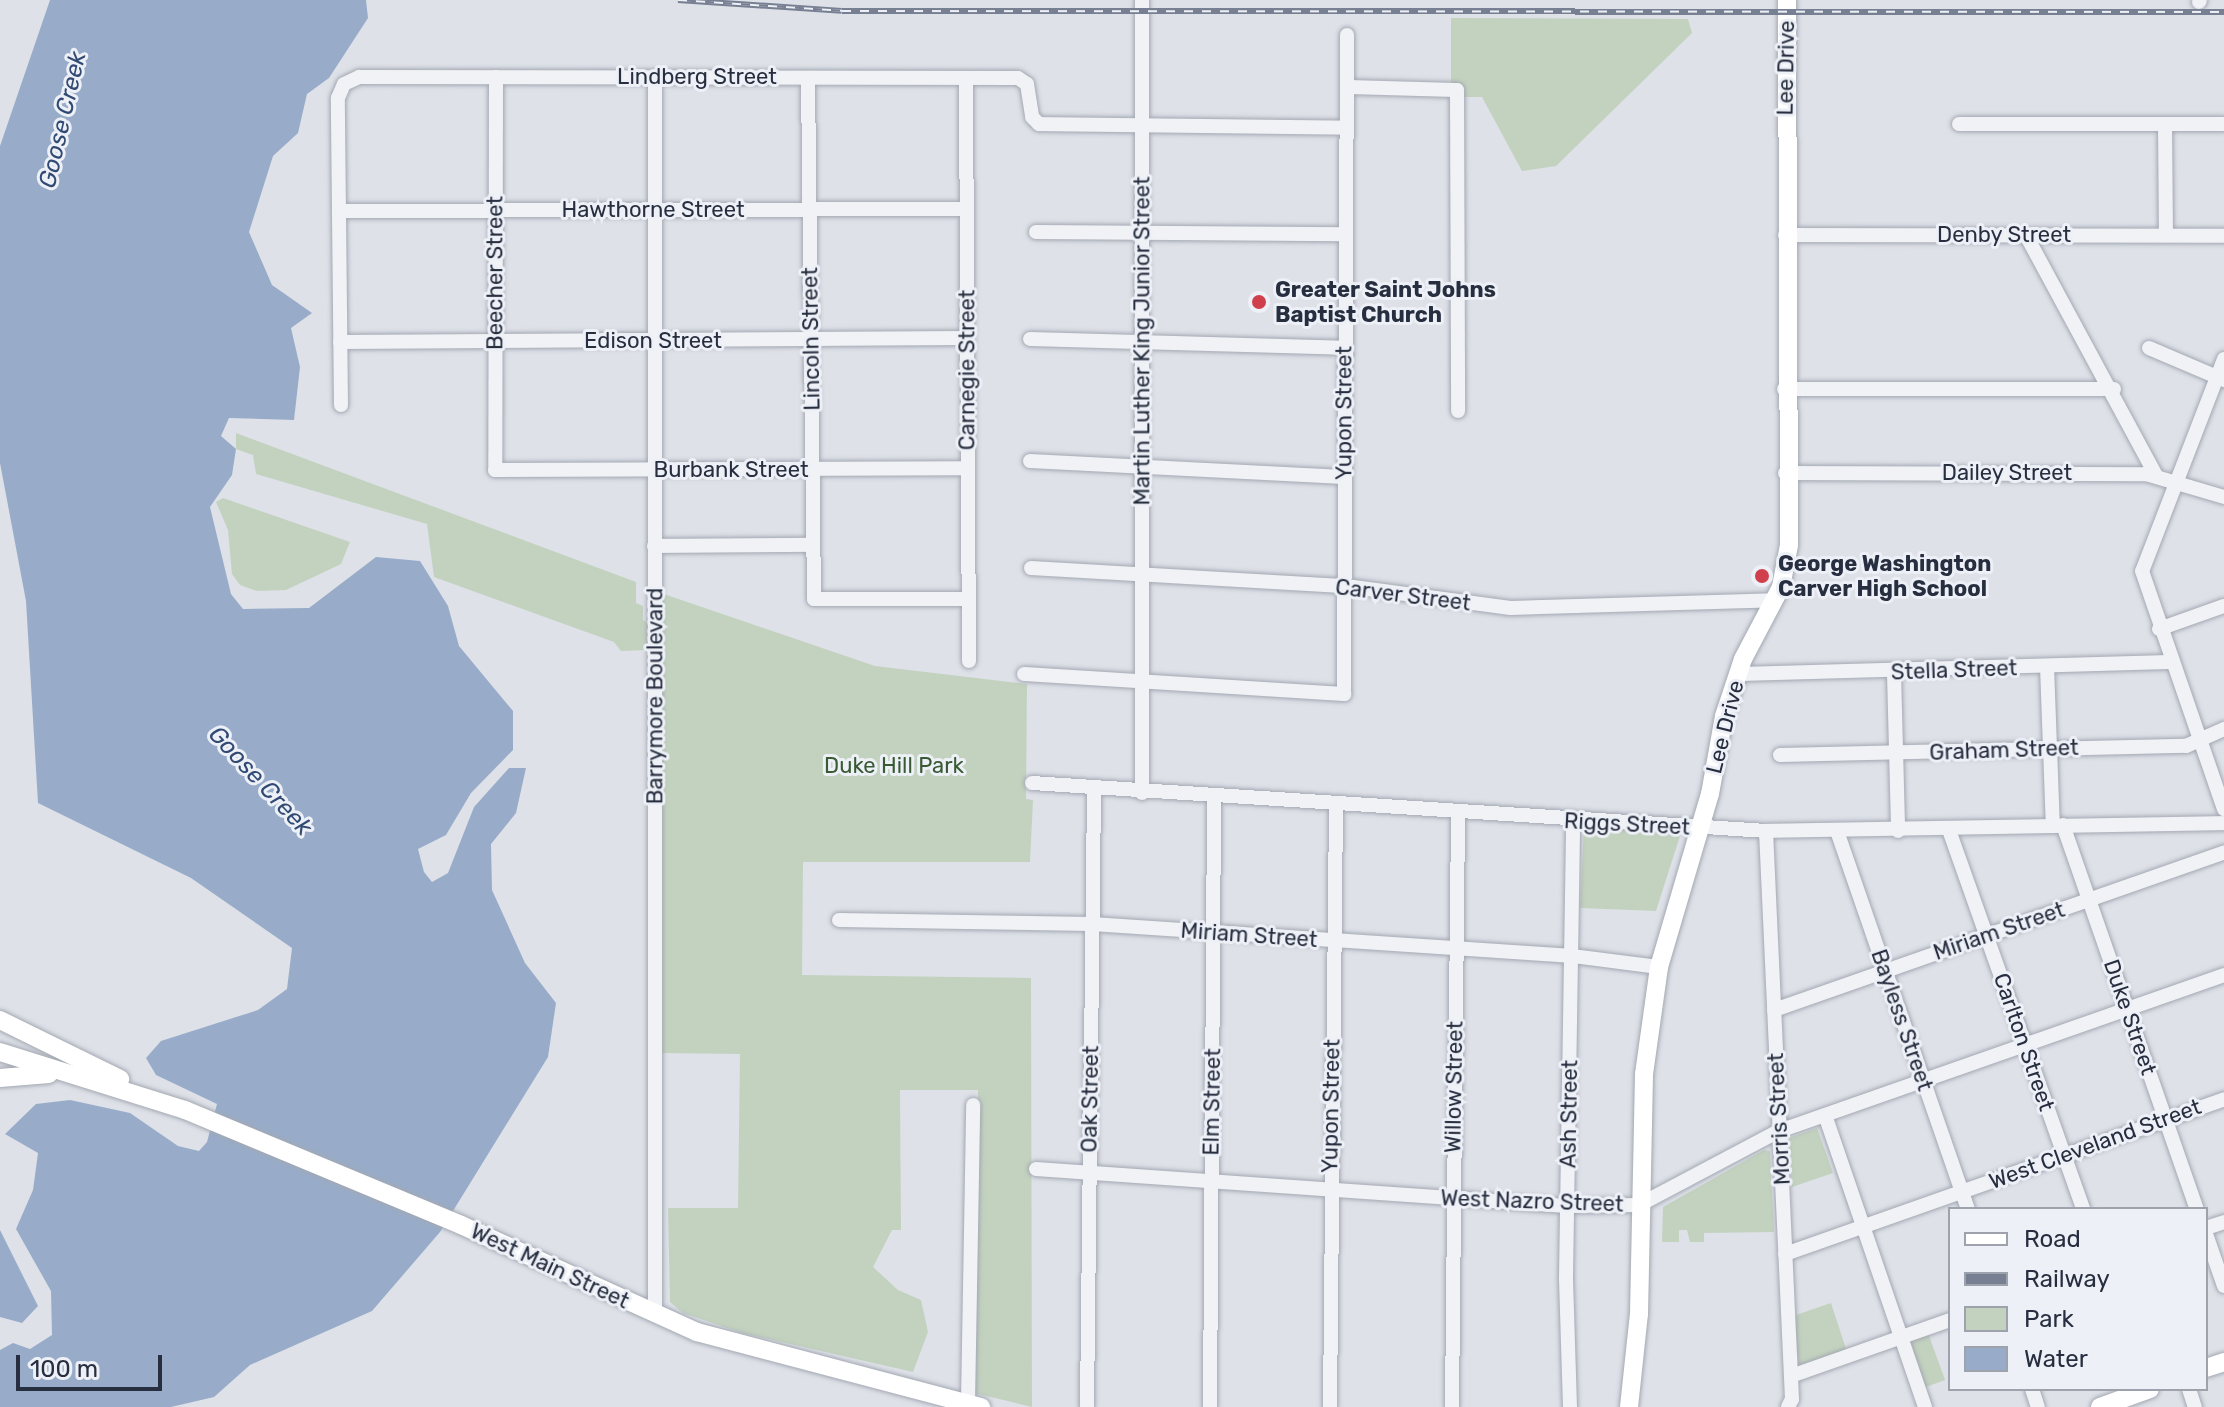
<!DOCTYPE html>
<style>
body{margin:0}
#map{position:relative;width:2224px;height:1407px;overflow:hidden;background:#dee1e8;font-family:Rubik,sans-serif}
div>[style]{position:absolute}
.green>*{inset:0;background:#c3d2bf;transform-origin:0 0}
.water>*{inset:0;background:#98acc9}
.roads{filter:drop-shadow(0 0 2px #a3a8b2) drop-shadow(0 0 2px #a3a8b2)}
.minor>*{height:14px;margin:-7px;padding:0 7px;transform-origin:7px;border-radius:7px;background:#f1f2f6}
.major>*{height:18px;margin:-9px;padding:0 9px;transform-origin:9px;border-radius:9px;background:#fff}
.rail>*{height:6px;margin-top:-3px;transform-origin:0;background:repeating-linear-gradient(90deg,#edf0f6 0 9px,#777f92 0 18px);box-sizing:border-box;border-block:2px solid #777f92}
.dots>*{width:22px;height:22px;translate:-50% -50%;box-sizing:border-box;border:4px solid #edf0f6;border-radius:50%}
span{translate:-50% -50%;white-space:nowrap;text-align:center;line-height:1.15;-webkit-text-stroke:6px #edf0f6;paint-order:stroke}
.street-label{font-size:22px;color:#272e3f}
.poi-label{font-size:22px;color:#272e3f;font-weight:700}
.left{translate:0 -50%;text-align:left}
.park-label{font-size:22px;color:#395b34}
.water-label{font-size:24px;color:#314a73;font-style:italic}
.legend{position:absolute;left:1948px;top:1207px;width:260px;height:184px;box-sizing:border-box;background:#edf0f6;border:2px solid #9ea2ad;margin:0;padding:10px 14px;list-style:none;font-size:24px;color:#272e3f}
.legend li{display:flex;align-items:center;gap:16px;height:40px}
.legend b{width:40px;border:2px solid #9ea2ad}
.scale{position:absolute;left:16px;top:1355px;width:146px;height:36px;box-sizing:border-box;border:4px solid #272e3f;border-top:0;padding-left:10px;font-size:24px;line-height:28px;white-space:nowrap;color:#272e3f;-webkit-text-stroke:6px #edf0f6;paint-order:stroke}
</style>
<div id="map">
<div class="green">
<i style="clip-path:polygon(1451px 18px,1688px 19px,1692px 33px,1556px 166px,1522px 171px,1482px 97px,1464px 97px,1451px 83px)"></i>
<i style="clip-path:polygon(236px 433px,636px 582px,636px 603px,643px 606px,643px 620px,648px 623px,647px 650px,621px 651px,614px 642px,434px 577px,427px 524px,256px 474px,253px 455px,236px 449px)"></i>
<i style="clip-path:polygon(223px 498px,350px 542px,341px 564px,286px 590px,257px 591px,240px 585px,232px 574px,228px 530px,216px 502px)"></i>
<i style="clip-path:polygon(658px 592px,875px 666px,1027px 684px,1026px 799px,1033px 800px,1030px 862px,803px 862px,802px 975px,1031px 978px,1032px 1407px,974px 1393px,978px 1090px,900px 1090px,901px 1230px,892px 1230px,873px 1267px,898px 1290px,921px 1300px,928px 1332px,913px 1372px,742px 1333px,683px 1313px,670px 1302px,668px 1208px,738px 1208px,740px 1054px,661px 1053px,660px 619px,665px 613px,660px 612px)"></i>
<i style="clip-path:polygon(1584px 828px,1681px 833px,1656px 911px,1580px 908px)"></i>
<i style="clip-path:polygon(1817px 1128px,1833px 1173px,1792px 1187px,1789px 1138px)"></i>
<i style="clip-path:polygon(1764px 1150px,1770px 1151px,1774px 1232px,1704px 1233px,1704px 1242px,1690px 1242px,1687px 1230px,1679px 1230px,1679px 1242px,1662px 1242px,1663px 1207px)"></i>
<i style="clip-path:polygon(1831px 1303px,1847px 1352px,1799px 1366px,1793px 1316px)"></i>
<i style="left:1928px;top:1333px;width:50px;height:22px;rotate:70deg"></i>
</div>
<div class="water">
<i style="clip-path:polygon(50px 0,366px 0,368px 18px,329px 78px,307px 94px,298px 133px,273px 156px,249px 232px,272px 285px,312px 313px,291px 328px,300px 367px,294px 420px,229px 418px,221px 436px,236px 449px,232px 475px,210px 507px,231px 594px,243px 609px,309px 608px,376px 557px,420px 561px,448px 606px,459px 646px,513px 711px,513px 750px,471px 793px,446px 835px,418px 849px,424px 872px,432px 882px,448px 873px,474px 807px,509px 768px,526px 768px,516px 813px,491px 844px,492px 890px,525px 963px,556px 1003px,548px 1057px,440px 1232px,372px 1311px,250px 1365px,214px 1397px,171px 1407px,0 1407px,0 1350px,13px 1343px,30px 1349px,52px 1335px,51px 1291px,16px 1229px,33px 1190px,38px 1153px,5px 1134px,36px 1104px,70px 1100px,130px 1113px,178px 1146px,199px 1151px,207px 1142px,217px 1104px,156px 1075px,146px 1058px,161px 1041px,258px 1010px,287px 989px,292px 948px,191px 878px,38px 803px,26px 601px,0 463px,0 146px)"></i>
<i style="clip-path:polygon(0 1230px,38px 1306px,22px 1323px,0 1317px)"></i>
</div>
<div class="roads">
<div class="minor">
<i style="left:2199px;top:2px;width:2px;rotate:-63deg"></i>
<i style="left:496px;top:77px;width:393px;rotate:90.1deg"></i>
<i style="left:495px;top:470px;width:472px;rotate:-0.2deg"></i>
<i style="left:808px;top:78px;width:521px;rotate:89.34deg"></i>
<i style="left:814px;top:599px;width:154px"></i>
<i style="left:966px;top:78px;width:583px;rotate:89.71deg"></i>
<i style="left:1347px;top:87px;width:110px;rotate:1.6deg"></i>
<i style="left:1457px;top:90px;width:321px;rotate:89.8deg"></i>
<i style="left:1959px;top:124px;width:265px"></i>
<i style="left:2165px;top:124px;width:111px;rotate:89.5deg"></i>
<i style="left:339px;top:211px;width:627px;rotate:-0.18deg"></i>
<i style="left:1036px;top:232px;width:310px;rotate:0.4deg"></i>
<i style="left:1785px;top:235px;width:439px;rotate:0.1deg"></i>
<i style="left:2026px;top:235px;width:273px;rotate:61.6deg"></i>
<i style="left:1030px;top:339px;width:314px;rotate:1.6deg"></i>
<i style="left:340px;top:342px;width:626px;rotate:-0.37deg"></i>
<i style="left:2149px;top:348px;width:82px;rotate:23.1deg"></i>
<i style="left:2224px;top:359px;width:227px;rotate:111.1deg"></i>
<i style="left:2142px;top:571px;width:252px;rotate:71deg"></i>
<i style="left:1784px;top:389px;width:330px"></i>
<i style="left:341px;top:405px;width:307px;rotate:-90.6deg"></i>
<i style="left:338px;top:98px;width:15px;rotate:-67deg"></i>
<i style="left:344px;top:84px;width:17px;rotate:-25deg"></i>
<i style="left:359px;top:77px;width:659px;rotate:0.09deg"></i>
<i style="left:1018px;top:78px;width:11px;rotate:34deg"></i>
<i style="left:1027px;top:84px;width:33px;rotate:81deg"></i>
<i style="left:1032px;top:117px;width:10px;rotate:45deg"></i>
<i style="left:1039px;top:124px;width:307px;rotate:0.7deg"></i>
<i style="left:1030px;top:461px;width:314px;rotate:2.9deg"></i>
<i style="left:1785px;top:473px;width:361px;rotate:0.2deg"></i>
<i style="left:2146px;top:474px;width:81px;rotate:16.4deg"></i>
<i style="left:654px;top:546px;width:159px;rotate:-0.4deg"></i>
<i style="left:1031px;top:568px;width:316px;rotate:3.3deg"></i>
<i style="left:1346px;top:586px;width:166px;rotate:7.6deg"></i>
<i style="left:1511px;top:608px;width:264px;rotate:-1.7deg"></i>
<i style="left:2159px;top:629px;width:69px;rotate:-19.5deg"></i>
<i style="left:2047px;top:666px;width:160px;rotate:87.9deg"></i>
<i style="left:1894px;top:673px;width:158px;rotate:88.5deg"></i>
<i style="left:1024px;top:674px;width:321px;rotate:3.6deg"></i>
<i style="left:1344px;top:694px;width:659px;rotate:-89.74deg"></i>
<i style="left:1738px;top:674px;width:433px;rotate:-1.6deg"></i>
<i style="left:1780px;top:755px;width:406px;rotate:-1.3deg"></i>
<i style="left:2186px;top:746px;width:42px;rotate:-24.1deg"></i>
<i style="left:1032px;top:783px;width:736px;rotate:3.74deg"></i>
<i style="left:1766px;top:831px;width:458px;rotate:-1deg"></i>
<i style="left:1142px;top:793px;width:793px;rotate:-90deg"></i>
<i style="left:2063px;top:825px;width:407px;rotate:70.8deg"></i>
<i style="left:1949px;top:830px;width:402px;rotate:70.5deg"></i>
<i style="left:1766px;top:831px;width:569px;rotate:87.38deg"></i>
<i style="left:1792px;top:1399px;width:9px;rotate:117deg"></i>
<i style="left:1837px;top:831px;width:400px;rotate:70.9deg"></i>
<i style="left:839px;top:920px;width:253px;rotate:0.9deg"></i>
<i style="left:1092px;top:924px;width:482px;rotate:3.8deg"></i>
<i style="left:1573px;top:956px;width:87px;rotate:7.3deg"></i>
<i style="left:1774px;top:1010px;width:477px;rotate:-19.3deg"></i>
<i style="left:1825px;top:1115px;width:309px;rotate:71.1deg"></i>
<i style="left:1036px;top:1169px;width:532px;rotate:3.99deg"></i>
<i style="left:1567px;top:1206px;width:72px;rotate:-0.8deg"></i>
<i style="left:1639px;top:1205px;width:158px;rotate:-27.9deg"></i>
<i style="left:1779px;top:1131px;width:472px;rotate:-19.3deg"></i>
<i style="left:2206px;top:1228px;width:19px;rotate:-18deg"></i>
<i style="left:2206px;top:1234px;width:55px;rotate:70.9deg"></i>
<i style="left:1785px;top:1254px;width:466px;rotate:-19.4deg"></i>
<i style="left:655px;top:1315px;width:1238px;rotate:-90deg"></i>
<i style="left:1791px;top:1376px;width:169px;rotate:-19.4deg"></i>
<i style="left:2032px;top:1389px;width:19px;rotate:72deg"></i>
<i style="left:2189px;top:1389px;width:19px;rotate:72deg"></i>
<i style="left:968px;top:1403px;width:298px;rotate:-89deg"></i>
<i style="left:1087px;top:1407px;width:617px;rotate:-89.35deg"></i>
<i style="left:1210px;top:1407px;width:610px;rotate:-89.62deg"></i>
<i style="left:1330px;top:1407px;width:602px;rotate:-89.43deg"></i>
<i style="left:1452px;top:1407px;width:593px;rotate:-89.42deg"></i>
<i style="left:1570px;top:1407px;width:130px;rotate:-91.8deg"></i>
<i style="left:1566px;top:1277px;width:456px;rotate:-89.1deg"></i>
</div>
<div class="major">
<i style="left:0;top:1020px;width:134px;rotate:26.2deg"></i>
<i style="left:0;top:1052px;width:194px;rotate:17.4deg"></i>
<i style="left:185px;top:1110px;width:299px;rotate:22.6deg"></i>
<i style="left:461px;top:1225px;width:259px;rotate:24.4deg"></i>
<i style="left:697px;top:1332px;width:294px;rotate:14.8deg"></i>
<i style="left:0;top:1078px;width:49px;rotate:-4.7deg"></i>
<i style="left:2206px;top:1368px;width:19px;rotate:-18deg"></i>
<i style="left:1629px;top:1407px;width:94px;rotate:-83.9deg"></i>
<i style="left:1639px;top:1314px;width:240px;rotate:-88.8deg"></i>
<i style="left:1644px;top:1074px;width:108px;rotate:-82deg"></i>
<i style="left:1659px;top:967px;width:180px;rotate:-73.6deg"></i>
<i style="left:1710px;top:794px;width:79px;rotate:-79.8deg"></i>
<i style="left:1724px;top:716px;width:60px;rotate:-71.6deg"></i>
<i style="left:1743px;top:659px;width:81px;rotate:-62.2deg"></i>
<i style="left:1781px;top:587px;width:43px;rotate:-79.2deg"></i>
<i style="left:1789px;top:545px;width:545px;rotate:-90.21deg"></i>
<i style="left:2100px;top:1407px;width:53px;rotate:-19.8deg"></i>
</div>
</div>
<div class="rail">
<i style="left:678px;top:0;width:164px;rotate:3.8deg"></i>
<i style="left:842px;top:11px;width:1382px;rotate:0.04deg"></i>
</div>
<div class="dots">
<i style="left:1259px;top:302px;background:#d0404c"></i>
<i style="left:1762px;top:576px;background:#d0404c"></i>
</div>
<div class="street-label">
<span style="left:1786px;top:68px;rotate:-89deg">Lee Drive</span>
<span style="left:697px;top:77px">Lindberg Street</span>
<span style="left:653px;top:210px">Hawthorne Street</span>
<span style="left:2004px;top:235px">Denby Street</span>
<span style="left:495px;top:273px;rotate:-90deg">Beecher Street</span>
<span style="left:811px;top:339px;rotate:-91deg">Lincoln Street</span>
<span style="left:653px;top:341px">Edison Street</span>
<span style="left:1142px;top:341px;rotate:-90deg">Martin Luther King Junior Street</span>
<span style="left:967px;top:370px;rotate:-90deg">Carnegie Street</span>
<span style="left:1344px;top:413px;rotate:-90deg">Yupon Street</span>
<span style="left:731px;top:470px">Burbank Street</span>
<span style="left:2007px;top:473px">Dailey Street</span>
<span style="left:1403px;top:595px;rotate:7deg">Carver Street</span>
<span style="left:1954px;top:670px;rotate:-2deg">Stella Street</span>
<span style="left:655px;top:696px;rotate:-90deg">Barrymore Boulevard</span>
<span style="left:1725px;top:727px;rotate:-76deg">Lee Drive</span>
<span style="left:2004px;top:750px;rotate:-2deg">Graham Street</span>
<span style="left:1627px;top:824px;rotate:3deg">Riggs Street</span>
<span style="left:1999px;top:931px;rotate:-19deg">Miriam Street</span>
<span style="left:1249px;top:935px;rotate:4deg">Miriam Street</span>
<span style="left:2130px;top:1017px;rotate:71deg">Duke Street</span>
<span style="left:1902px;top:1020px;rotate:71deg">Bayless Street</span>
<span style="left:2024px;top:1042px;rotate:71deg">Carlton Street</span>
<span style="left:1454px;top:1087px;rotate:-89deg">Willow Street</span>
<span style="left:1090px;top:1099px;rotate:-89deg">Oak Street</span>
<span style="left:1212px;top:1102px;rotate:-89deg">Elm Street</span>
<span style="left:1331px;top:1106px;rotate:-89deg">Yupon Street</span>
<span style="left:1569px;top:1114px;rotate:-89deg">Ash Street</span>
<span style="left:1779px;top:1119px;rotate:-93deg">Morris Street</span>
<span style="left:2095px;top:1144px;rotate:-20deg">West Cleveland Street</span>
<span style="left:1532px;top:1201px;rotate:2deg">West Nazro Street</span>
<span style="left:550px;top:1266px;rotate:25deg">West Main Street</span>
</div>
<div class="poi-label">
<span class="left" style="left:1275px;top:302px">Greater Saint Johns<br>Baptist Church</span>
<span class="left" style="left:1778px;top:576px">George Washington<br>Carver High School</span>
</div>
<div class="park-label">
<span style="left:894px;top:766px">Duke Hill Park</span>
</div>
<div class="water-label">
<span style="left:63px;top:120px;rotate:-77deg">Goose Creek</span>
<span style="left:260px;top:781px;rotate:47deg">Goose Creek</span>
</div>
<ul class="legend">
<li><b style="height:10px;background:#fff"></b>Road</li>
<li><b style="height:10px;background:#777f92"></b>Railway</li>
<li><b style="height:22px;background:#c3d2bf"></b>Park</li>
<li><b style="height:22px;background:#98acc9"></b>Water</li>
</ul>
<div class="scale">100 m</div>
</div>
